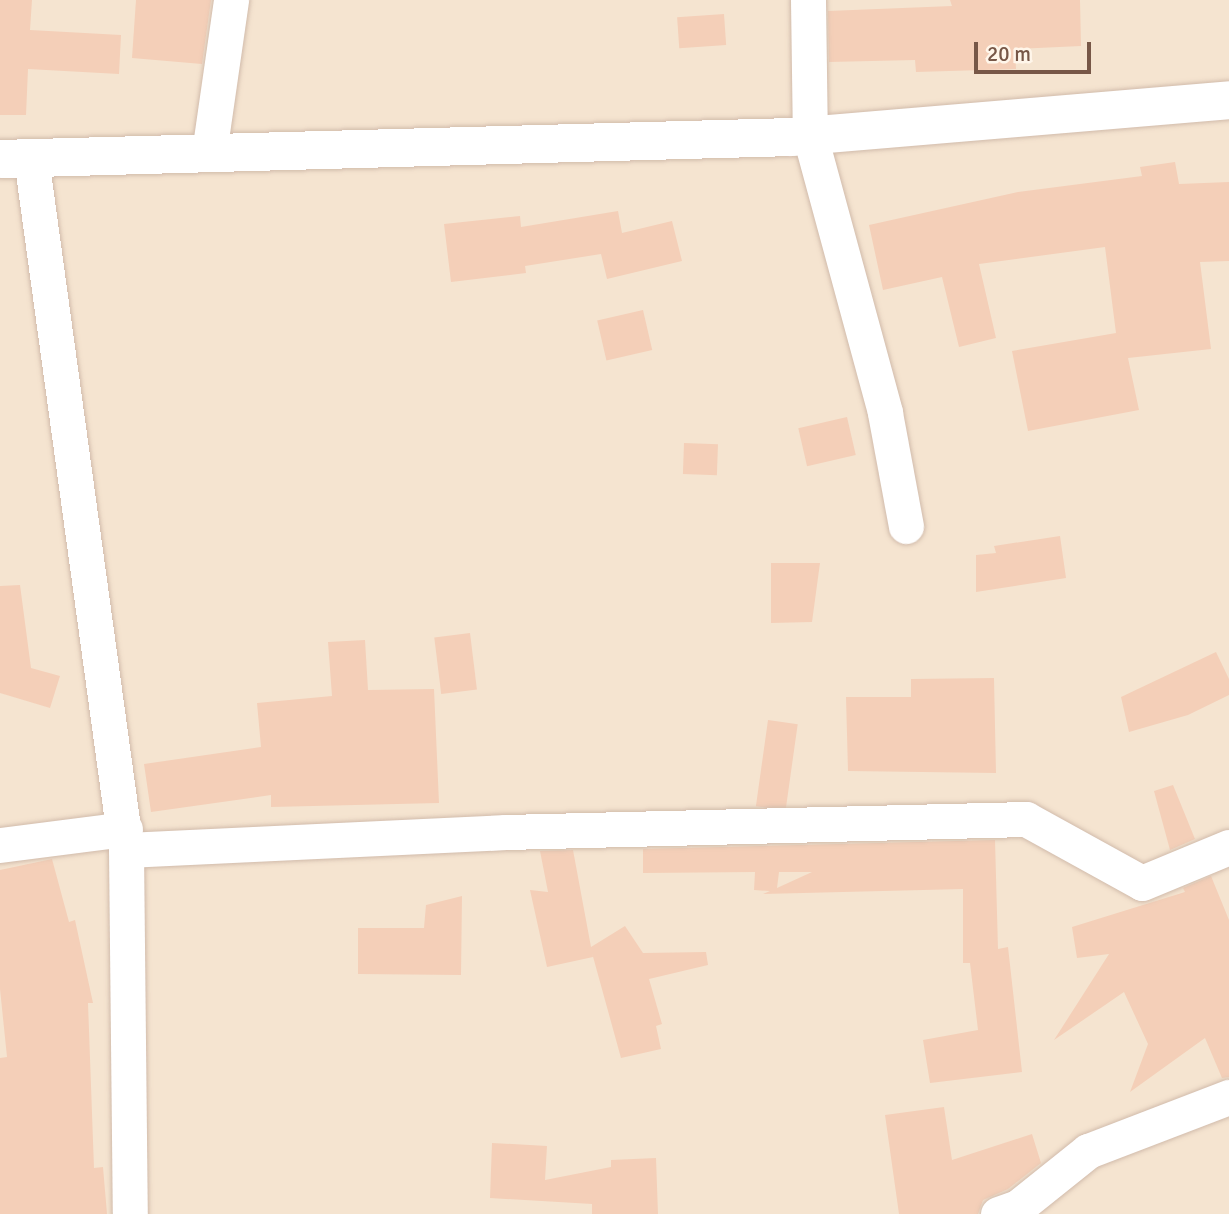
<!DOCTYPE html>
<style>
body{margin:0}
#map{position:relative;width:1229px;height:1214px;overflow:hidden;background:#fdf2e2;font-family:Signika,sans-serif}
div>[style]{position:absolute}
.residential>*{inset:0;background:#f5e4d0;transform-origin:0 0}
.building>*{inset:0;background:#f4cfb8;transform-origin:0 0}
.roads{filter:drop-shadow(0 0 2px #d1bbab) drop-shadow(0 0 2px #d1bbab)}
.minor>*{height:35px;margin:-17.5px;padding:0 17.5px;transform-origin:17.5px;border-radius:17.5px;background:#fff}
.secondary>*{height:38px;margin:-19px;padding:0 19px;transform-origin:19px;border-radius:19px;background:#fff}
span{translate:-50% -50%;white-space:nowrap;text-align:center;line-height:1.15;-webkit-text-stroke:5px #fff6ea;paint-order:stroke}
.scale{position:absolute;left:974px;top:42px;width:117px;height:32px;box-sizing:border-box;border:4px solid #775747;border-top:0;padding-left:9px;font-size:21px;line-height:24px;white-space:nowrap;color:#775747;-webkit-text-stroke:5px #fff6ea;paint-order:stroke}
</style>
<div id="map">
<div class="residential">
<i style="left:0;top:0;width:1229px;height:1214px"></i>
</div>
<div class="building">
<i style="clip-path:polygon(0 0,32px 0,30px 30px,121px 35px,119px 74px,28px 69px,26px 115px,0 115px)"></i>
<i style="clip-path:polygon(136px 0,211px 0,202px 64px,132px 58px)"></i>
<i style="clip-path:polygon(950px 0,1080px 0,1081px 46px,1015px 49px,1016px 69px,916px 72px,915px 60px,829px 62px,828px 11px,952px 6px)"></i>
<i style="left:724px;top:14px;width:31px;height:47px;rotate:86deg"></i>
<i style="clip-path:polygon(1175px 162px,1179px 184px,1229px 182px,1229px 261px,1200px 262px,1211px 349px,1128px 358px,1139px 410px,1028px 431px,1012px 351px,1116px 333px,1105px 247px,979px 264px,996px 338px,959px 347px,942px 277px,883px 290px,869px 225px,1018px 192px,1142px 176px,1140px 167px)"></i>
<i style="clip-path:polygon(618px 211px,622px 233px,672px 221px,682px 261px,607px 279px,601px 254px,525px 266px,526px 273px,451px 282px,444px 224px,520px 216px,521px 227px)"></i>
<i style="left:643px;top:310px;width:41px;height:47px;rotate:77deg"></i>
<i style="left:847px;top:417px;width:39px;height:50px;rotate:77deg"></i>
<i style="left:684px;top:443px;width:34px;height:31px;rotate:2deg"></i>
<i style="clip-path:polygon(1060px 536px,1066px 578px,976px 592px,976px 555px,996px 553px,994px 546px)"></i>
<i style="clip-path:polygon(771px 563px,820px 563px,812px 622px,771px 623px)"></i>
<i style="clip-path:polygon(20px 585px,31px 668px,60px 676px,50px 708px,0 693px,0 586px)"></i>
<i style="left:470px;top:633px;width:57px;height:36px;rotate:83deg"></i>
<i style="clip-path:polygon(365px 640px,368px 690px,434px 689px,439px 803px,271px 807px,271px 795px,151px 812px,144px 764px,261px 747px,257px 703px,332px 696px,328px 642px)"></i>
<i style="clip-path:polygon(1216px 652px,1229px 679px,1229px 695px,1188px 715px,1129px 732px,1121px 697px)"></i>
<i style="clip-path:polygon(994px 678px,996px 773px,848px 771px,846px 697px,911px 697px,911px 679px)"></i>
<i style="left:768px;top:720px;width:30px;height:87px;rotate:8deg"></i>
<i style="clip-path:polygon(1173px 785px,1195px 839px,1170px 850px,1154px 791px)"></i>
<i style="clip-path:polygon(evenodd,995px 840px,998px 949px,1008px 947px,1022px 1072px,930px 1083px,923px 1040px,978px 1030px,970px 963px,963px 963px,963px 889px,763px 894px,770px 891px,754px 890px,755px 872px,643px 873px,643px 849px,995px 840px,779px 872px,812px 872px,777px 888px,779px 872px)"></i>
<i style="clip-path:polygon(573px 850px,591px 947px,625px 926px,643px 953px,706px 952px,708px 965px,649px 979px,662px 1024px,656px 1026px,661px 1049px,621px 1058px,592px 953px,593px 957px,547px 967px,530px 890px,548px 892px,540px 851px)"></i>
<i style="clip-path:polygon(52px 859px,69px 922px,75px 920px,93px 1003px,88px 1003px,94px 1168px,103px 1167px,107px 1214px,0 1214px,0 1058px,7px 1057px,0 989px,0 870px)"></i>
<i style="clip-path:polygon(1211px 876px,1229px 920px,1229px 1077px,1222px 1078px,1205px 1038px,1130px 1092px,1148px 1044px,1124px 992px,1054px 1040px,1109px 954px,1077px 958px,1072px 927px,1185px 892px,1183px 888px)"></i>
<i style="clip-path:polygon(462px 896px,461px 975px,358px 974px,358px 928px,424px 928px,426px 905px)"></i>
<i style="clip-path:polygon(944px 1107px,952px 1160px,1032px 1134px,1041px 1163px,1008px 1189px,983px 1200px,978px 1214px,899px 1214px,885px 1115px)"></i>
<i style="clip-path:polygon(492px 1143px,547px 1146px,545px 1180px,611px 1167px,611px 1160px,656px 1158px,658px 1214px,592px 1214px,592px 1204px,490px 1198px)"></i>
</div>
<div class="roads">
<div class="minor">
<i style="left:808px;top:0;width:136px;rotate:89.2deg"></i>
<i style="left:810px;top:136px;width:287px;rotate:74.8deg"></i>
<i style="left:885px;top:413px;width:115px;rotate:79.5deg"></i>
<i style="left:209px;top:153px;width:155px;rotate:-81.8deg"></i>
<i style="left:31px;top:158px;width:698px;rotate:82.18deg"></i>
<i style="left:126px;top:850px;width:364px;rotate:89.4deg"></i>
<i style="left:0;top:845px;width:126px;rotate:-7.3deg"></i>
<i style="left:126px;top:850px;width:380px;rotate:-2.7deg"></i>
<i style="left:506px;top:832px;width:520px;rotate:-1.43deg"></i>
<i style="left:1026px;top:819px;width:132px;rotate:28.9deg"></i>
<i style="left:1142px;top:883px;width:94px;rotate:-22.5deg"></i>
<i style="left:998px;top:1214px;width:21px;rotate:-19deg"></i>
<i style="left:1018px;top:1207px;width:90px;rotate:-38.7deg"></i>
<i style="left:1088px;top:1151px;width:151px;rotate:-21deg"></i>
</div>
<div class="secondary">
<i style="left:0;top:159px;width:792px;rotate:-1.59deg"></i>
<i style="left:792px;top:137px;width:439px;rotate:-4.8deg"></i>
</div>
</div>
<div class="scale">20 m</div>
</div>
